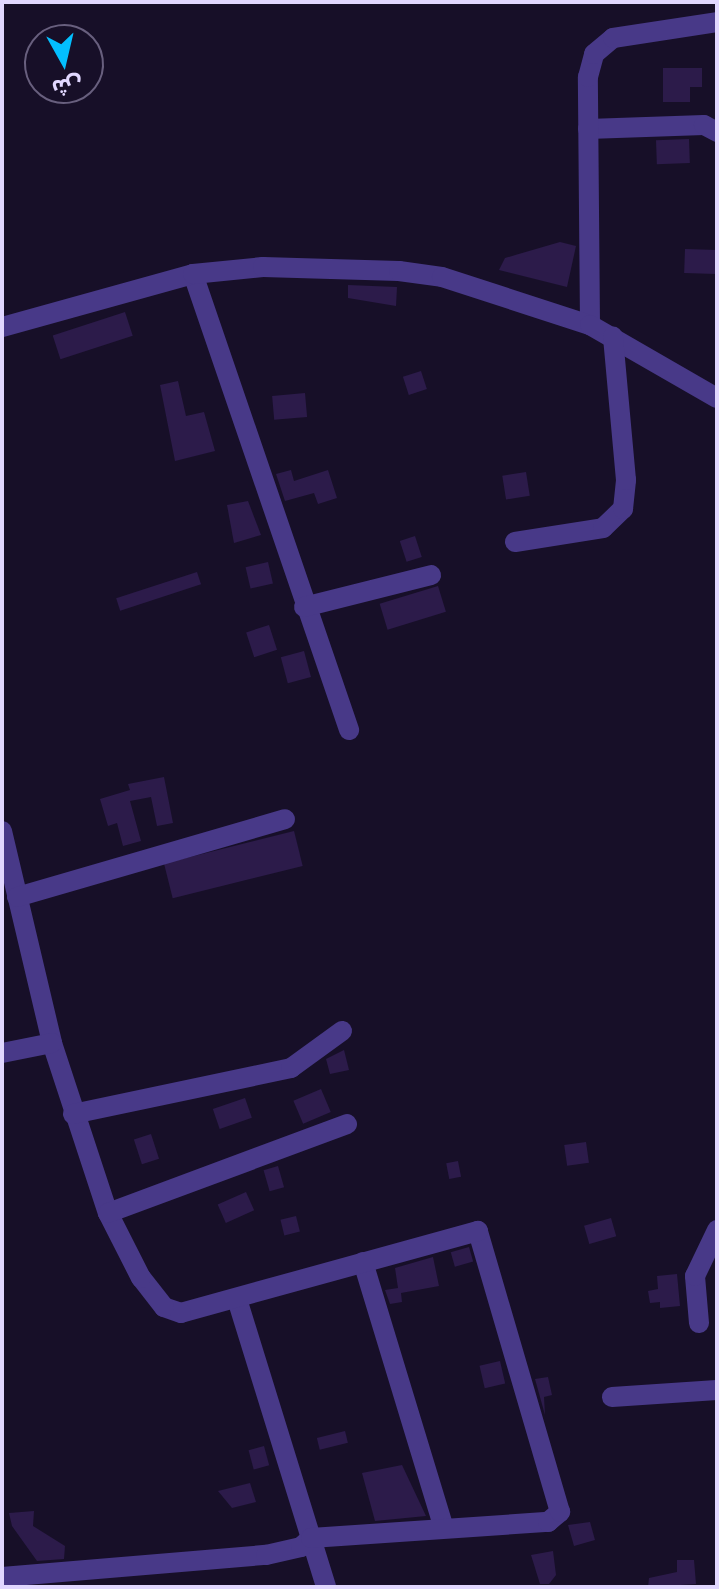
<!DOCTYPE html>
<meta charset="utf-8">
<style>
body{margin:0}
#map{position:relative;width:719px;height:1589px;overflow:hidden;background:#170f28;font-family:Arial,"Noto Sans Arabic",sans-serif}
div>[style]{position:absolute}
.building>*{inset:0;background:#2c1b4a;transform-origin:0 0}
.minor>*{height:20px;margin:-10px;padding:0 10px;transform-origin:10px;border-radius:10px;background:#483988}
span{translate:-50% -50%;white-space:nowrap;text-align:center;line-height:1.15;-webkit-text-stroke:6px #170f28;paint-order:stroke}
.frame{position:absolute;inset:0;border:4px solid #e1d7ff;pointer-events:none}
.north{position:absolute;left:24px;top:24px;width:80px;height:80px;box-sizing:border-box;background:#170f28;border:2px solid #685f7e;border-radius:50%;rotate:172deg;font-size:22px;font-weight:700;line-height:32px;text-align:center;color:#e1d7ff}
.north::after{content:'';display:block;margin:auto;width:28px;height:36px;background:#03bfff;clip-path:polygon(50% 0,100% 100%,50% 72%,0 100%)}
</style>
<div id="map">
<div class="building">
<i style="clip-path:polygon(663px 68px,702px 68px,702px 87px,690px 87px,690px 102px,663px 102px)"></i>
<i style="left:689px;top:139px;width:24px;height:33px;rotate:88deg"></i>
<i style="clip-path:polygon(560px 242px,576px 246px,567px 287px,499px 270px,505px 258px)"></i>
<i style="left:685px;top:249px;width:32px;height:24px;rotate:2deg"></i>
<i style="clip-path:polygon(348px 285px,397px 287px,396px 306px,348px 298px)"></i>
<i style="left:125px;top:312px;width:25px;height:76px;rotate:72deg"></i>
<i style="left:421px;top:371px;width:19px;height:19px;rotate:72deg"></i>
<i style="clip-path:polygon(178px 381px,186px 416px,204px 412px,215px 451px,175px 461px,160px 385px)"></i>
<i style="left:305px;top:393px;width:24px;height:33px;rotate:85deg"></i>
<i style="clip-path:polygon(291px 470px,294px 481px,328px 470px,337px 498px,318px 504px,314px 493px,285px 501px,276px 474px)"></i>
<i style="left:526px;top:472px;width:24px;height:24px;rotate:81deg"></i>
<i style="clip-path:polygon(248px 501px,261px 535px,234px 543px,227px 505px)"></i>
<i style="left:415px;top:536px;width:22px;height:16px;rotate:72deg"></i>
<i style="left:268px;top:562px;width:22px;height:23px;rotate:77deg"></i>
<i style="left:197px;top:572px;width:13px;height:85px;rotate:72deg"></i>
<i style="left:438px;top:586px;width:27px;height:61px;rotate:73deg"></i>
<i style="left:269px;top:625px;width:26px;height:24px;rotate:72deg"></i>
<i style="left:304px;top:651px;width:27px;height:24px;rotate:75deg"></i>
<i style="clip-path:polygon(164px 777px,173px 823px,157px 826px,151px 797px,130px 801px,141px 841px,123px 846px,117px 823px,108px 826px,100px 799px,130px 790px,128px 784px)"></i>
<i style="left:294px;top:831px;width:36px;height:134px;rotate:76deg"></i>
<i style="clip-path:polygon(344px 1050px,349px 1070px,330px 1074px,326px 1059px)"></i>
<i style="left:321px;top:1089px;width:25px;height:30px;rotate:67deg"></i>
<i style="left:245px;top:1098px;width:21px;height:34px;rotate:71deg"></i>
<i style="left:151px;top:1134px;width:26px;height:18px;rotate:72deg"></i>
<i style="left:586px;top:1142px;width:21px;height:22px;rotate:82deg"></i>
<i style="left:458px;top:1161px;width:16px;height:12px;rotate:79deg"></i>
<i style="left:278px;top:1166px;width:22px;height:15px;rotate:74deg"></i>
<i style="left:246px;top:1192px;width:20px;height:31px;rotate:66deg"></i>
<i style="left:296px;top:1216px;width:16px;height:16px;rotate:76deg"></i>
<i style="left:611px;top:1218px;width:19px;height:28px;rotate:74deg"></i>
<i style="left:469px;top:1247px;width:15px;height:19px;rotate:74deg"></i>
<i style="clip-path:polygon(433px 1257px,439px 1286px,401px 1293px,402px 1302px,390px 1304px,385px 1290px,398px 1288px,395px 1268px)"></i>
<i style="clip-path:polygon(677px 1274px,680px 1306px,660px 1308px,660px 1302px,650px 1303px,648px 1291px,658px 1289px,657px 1276px)"></i>
<i style="left:500px;top:1361px;width:23px;height:21px;rotate:77deg"></i>
<i style="clip-path:polygon(548px 1377px,552px 1395px,544px 1397px,545px 1415px,535px 1379px)"></i>
<i style="left:345px;top:1431px;width:12px;height:29px;rotate:76deg"></i>
<i style="left:264px;top:1446px;width:20px;height:16px;rotate:75deg"></i>
<i style="clip-path:polygon(402px 1465px,426px 1516px,375px 1521px,362px 1473px)"></i>
<i style="clip-path:polygon(250px 1483px,256px 1502px,232px 1508px,218px 1491px)"></i>
<i style="clip-path:polygon(34px 1511px,33px 1526px,65px 1546px,64px 1559px,37px 1561px,12px 1526px,9px 1513px)"></i>
<i style="clip-path:polygon(590px 1522px,595px 1540px,574px 1546px,568px 1525px)"></i>
<i style="clip-path:polygon(553px 1551px,556px 1575px,549px 1584px,540px 1584px,531px 1555px)"></i>
<i style="clip-path:polygon(677px 1560px,694px 1560px,696px 1584px,648px 1587px,649px 1578px,677px 1572px)"></i>
</div>
<div class="minor">
<i style="left:588px;top:129px;width:116px;rotate:-2deg"></i>
<i style="left:704px;top:125px;width:15px;rotate:28deg"></i>
<i style="left:193px;top:274px;width:482px;rotate:71.1deg"></i>
<i style="left:590px;top:325px;width:248px;rotate:-90.5deg"></i>
<i style="left:588px;top:77px;width:24px;rotate:-75deg"></i>
<i style="left:594px;top:54px;width:25px;rotate:-40deg"></i>
<i style="left:613px;top:38px;width:105px;rotate:-8.7deg"></i>
<i style="left:2px;top:327px;width:198px;rotate:-15.5deg"></i>
<i style="left:193px;top:274px;width:70px;rotate:-5.7deg"></i>
<i style="left:263px;top:267px;width:136px;rotate:1.7deg"></i>
<i style="left:399px;top:271px;width:43px;rotate:7.9deg"></i>
<i style="left:442px;top:277px;width:156px;rotate:18deg"></i>
<i style="left:590px;top:325px;width:146px;rotate:29.9deg"></i>
<i style="left:515px;top:542px;width:89px;rotate:-9deg"></i>
<i style="left:603px;top:528px;width:28px;rotate:-44deg"></i>
<i style="left:623px;top:509px;width:29px;rotate:-84deg"></i>
<i style="left:626px;top:480px;width:144px;rotate:-95.2deg"></i>
<i style="left:304px;top:607px;width:131px;rotate:-14.1deg"></i>
<i style="left:2px;top:831px;width:218px;rotate:76.7deg"></i>
<i style="left:52px;top:1043px;width:179px;rotate:71.8deg"></i>
<i style="left:17px;top:897px;width:279px;rotate:-16.2deg"></i>
<i style="left:2px;top:1053px;width:51px;rotate:-11.3deg"></i>
<i style="left:73px;top:1114px;width:223px;rotate:-11.9deg"></i>
<i style="left:291px;top:1068px;width:63px;rotate:-36deg"></i>
<i style="left:363px;top:1262px;width:278px;rotate:73.1deg"></i>
<i style="left:237px;top:1299px;width:301px;rotate:72.8deg"></i>
<i style="left:699px;top:1323px;width:47px;rotate:-94.9deg"></i>
<i style="left:695px;top:1276px;width:51px;rotate:-64.4deg"></i>
<i style="left:612px;top:1397px;width:105px;rotate:-3.8deg"></i>
<i style="left:2px;top:1577px;width:265px;rotate:-4.8deg"></i>
<i style="left:266px;top:1555px;width:36px;rotate:-13deg"></i>
<i style="left:301px;top:1547px;width:13px;rotate:-42deg"></i>
<i style="left:311px;top:1538px;width:238px;rotate:-3.9deg"></i>
<i style="left:548px;top:1522px;width:16px;rotate:-40deg"></i>
<i style="left:560px;top:1512px;width:293px;rotate:-106.3deg"></i>
<i style="left:478px;top:1231px;width:308px;rotate:164.6deg"></i>
<i style="left:181px;top:1313px;width:18px;rotate:-161deg"></i>
<i style="left:164px;top:1307px;width:37px;rotate:-128deg"></i>
<i style="left:141px;top:1278px;width:73px;rotate:-116.9deg"></i>
<i style="left:108px;top:1213px;width:255px;rotate:-20.4deg"></i>
</div>
<div class="frame"></div>
<div class="north">ش</div>
</div>
